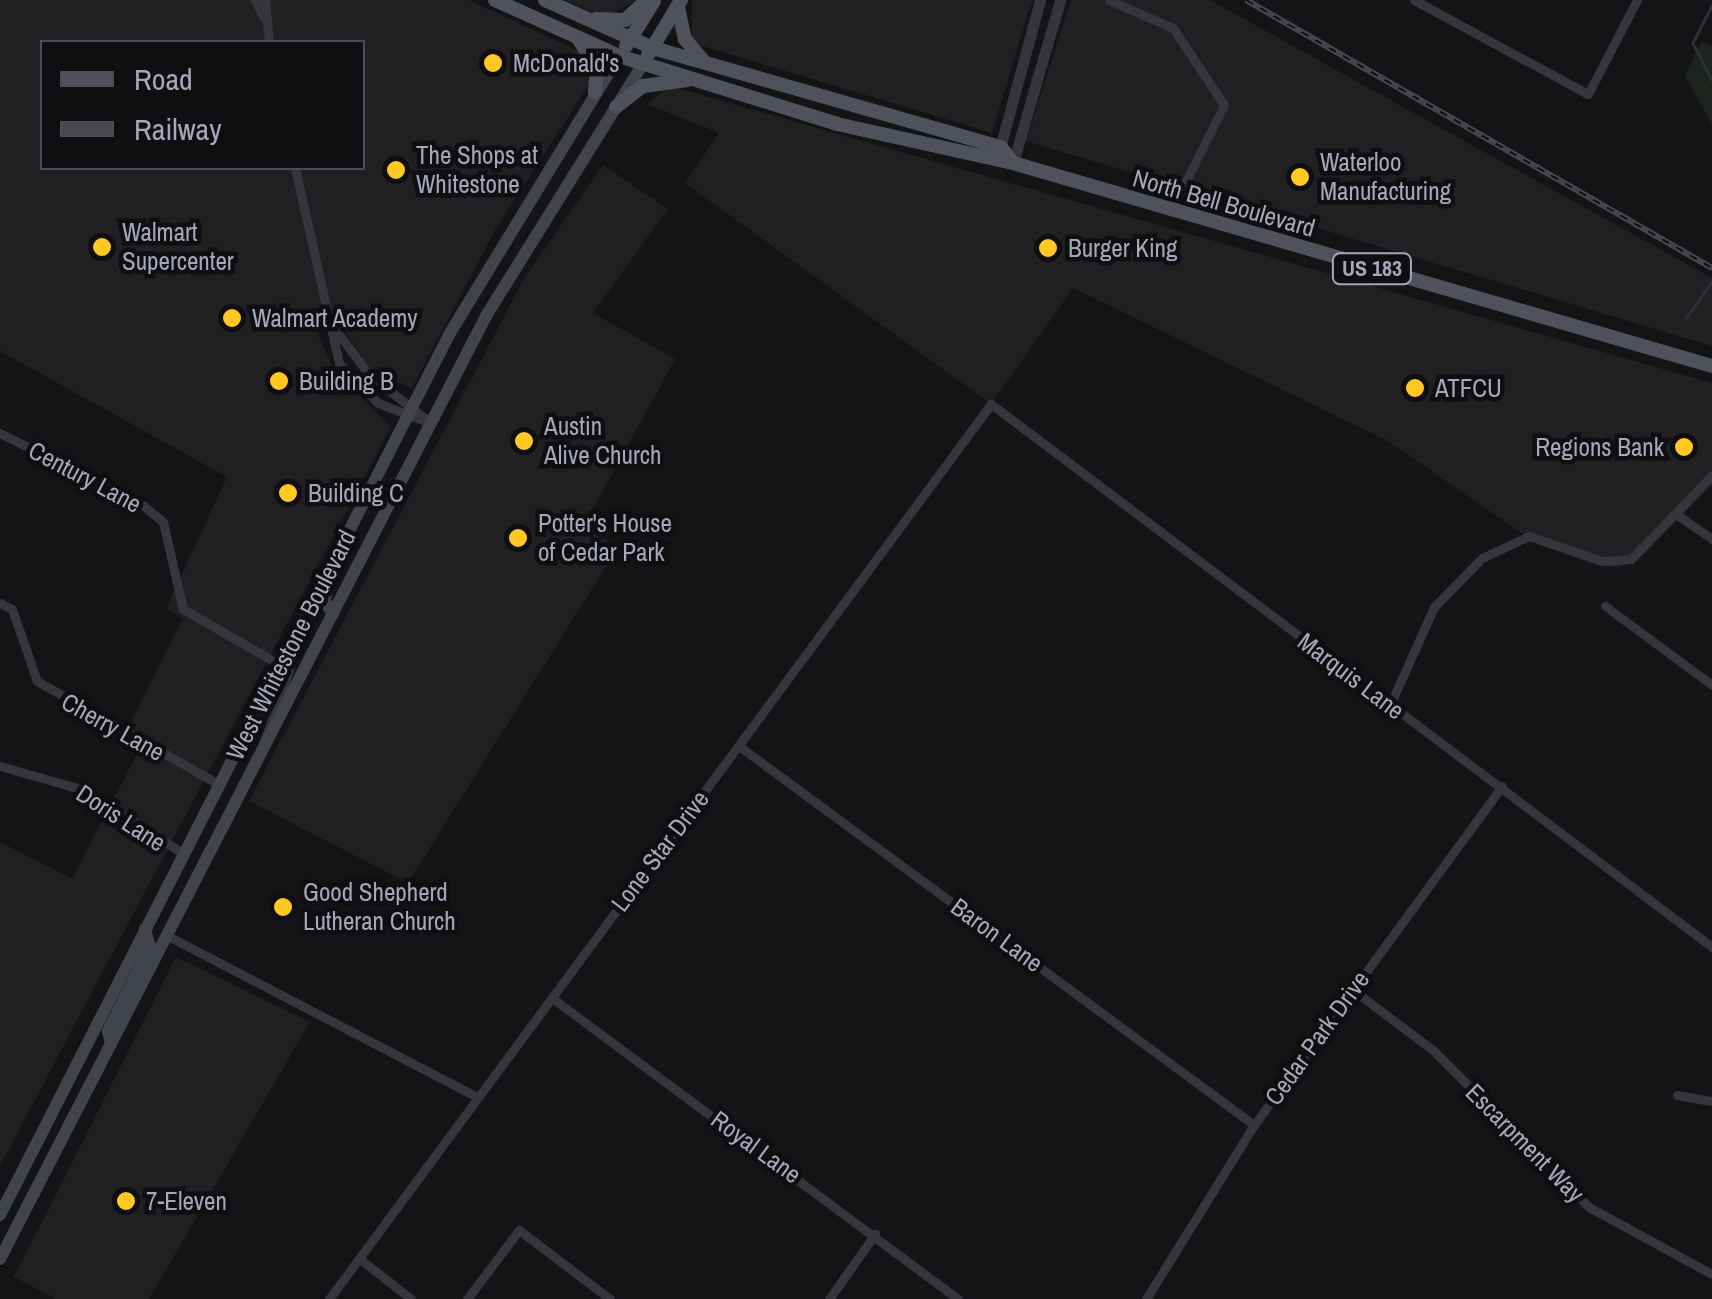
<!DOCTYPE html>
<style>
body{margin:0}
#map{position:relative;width:1712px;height:1299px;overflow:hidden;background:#141416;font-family:"Archivo Narrow",sans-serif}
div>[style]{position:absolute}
.built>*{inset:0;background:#202023}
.green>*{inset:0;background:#1c241d}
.stream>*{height:2.5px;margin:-1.25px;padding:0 1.25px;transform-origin:1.25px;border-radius:1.25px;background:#29313b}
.minor>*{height:9px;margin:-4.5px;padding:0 4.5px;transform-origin:4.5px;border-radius:4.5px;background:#35353b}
.tertiary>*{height:11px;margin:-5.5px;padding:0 5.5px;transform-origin:5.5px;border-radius:5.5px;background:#35353b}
.secondary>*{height:12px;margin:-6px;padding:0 6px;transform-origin:6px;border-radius:6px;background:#42444c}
.primary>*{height:14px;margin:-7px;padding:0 7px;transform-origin:7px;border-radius:7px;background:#50525b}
.rail>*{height:6px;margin-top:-3px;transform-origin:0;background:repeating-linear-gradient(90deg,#0f0f11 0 8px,#474951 0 16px);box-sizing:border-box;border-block:2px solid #474951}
.dots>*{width:28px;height:28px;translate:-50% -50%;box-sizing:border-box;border:5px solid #0f0f11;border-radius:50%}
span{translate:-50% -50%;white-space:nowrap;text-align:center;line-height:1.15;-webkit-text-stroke:9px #0f0f11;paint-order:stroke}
.shield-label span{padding:2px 8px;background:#0f0f11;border:2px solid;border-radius:8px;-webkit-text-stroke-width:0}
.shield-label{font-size:22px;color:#a4a8b8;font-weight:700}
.poi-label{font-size:25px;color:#a4a8b8}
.left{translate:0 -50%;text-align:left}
.right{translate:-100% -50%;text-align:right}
.street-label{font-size:25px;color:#a4a8b8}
.legend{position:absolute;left:40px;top:40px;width:325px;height:130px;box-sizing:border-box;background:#0f0f11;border:2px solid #4b4c54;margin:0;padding:12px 18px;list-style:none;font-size:30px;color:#a4a8b8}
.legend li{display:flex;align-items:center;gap:20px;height:50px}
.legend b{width:50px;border:2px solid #4b4c54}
</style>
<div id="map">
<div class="built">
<i style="clip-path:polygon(evenodd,0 0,469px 0,583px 53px,592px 80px,495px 230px,412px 388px,372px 372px,339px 322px,314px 326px,335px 372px,391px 427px,0 1166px,0 842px,72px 879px,140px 748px,123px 739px,183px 619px,166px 609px,227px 477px,0 351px,0 0,42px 42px,362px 42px,362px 168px,42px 168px,42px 42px)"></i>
<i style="clip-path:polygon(565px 0,639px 0,603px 17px)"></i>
<i style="clip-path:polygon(692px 0,1032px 0,992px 133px,692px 43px)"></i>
<i style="clip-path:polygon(1071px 0,1210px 0,1712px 278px,1712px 346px,1026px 141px)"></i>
<i style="clip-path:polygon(670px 86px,1712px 383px,1712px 485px,1643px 555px,1620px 568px,1595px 565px,1533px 541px,1388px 441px,1073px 288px,991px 404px,685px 183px,719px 133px,647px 104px)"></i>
<i style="clip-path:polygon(603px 165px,668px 209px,593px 313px,675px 359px,583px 527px,618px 547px,408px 883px,249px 801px,525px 277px)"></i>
<i style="clip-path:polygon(176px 957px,310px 1022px,149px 1299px,56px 1299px,14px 1277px)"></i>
</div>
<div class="green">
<i style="clip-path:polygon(1702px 42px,1712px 46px,1712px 124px,1685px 76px)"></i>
</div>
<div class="stream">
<i style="left:1712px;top:6px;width:42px;rotate:117.2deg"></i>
<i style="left:1693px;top:43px;width:42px;rotate:62.8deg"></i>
<i style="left:1686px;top:318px;width:45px;rotate:-54.9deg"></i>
</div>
<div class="minor">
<i style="left:255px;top:0;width:20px;rotate:63deg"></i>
<i style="left:265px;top:0;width:42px;rotate:84.6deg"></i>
<i style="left:1109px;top:0;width:70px;rotate:23.6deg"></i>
<i style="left:1173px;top:28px;width:92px;rotate:56.5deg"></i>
<i style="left:1224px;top:105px;width:119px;rotate:116.6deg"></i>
<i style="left:1414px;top:0;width:198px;rotate:28.4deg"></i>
<i style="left:1588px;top:94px;width:106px;rotate:-62.5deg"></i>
<i style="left:295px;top:168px;width:201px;rotate:77.3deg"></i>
<i style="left:339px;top:364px;width:55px;rotate:45deg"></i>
<i style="left:378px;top:403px;width:56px;rotate:21deg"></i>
<i style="left:326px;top:317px;width:72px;rotate:53.4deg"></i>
<i style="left:369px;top:375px;width:77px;rotate:37.6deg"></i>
<i style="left:0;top:433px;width:161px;rotate:26.9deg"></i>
<i style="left:144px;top:506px;width:25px;rotate:40deg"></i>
<i style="left:163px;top:522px;width:89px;rotate:77.1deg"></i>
<i style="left:183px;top:609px;width:122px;rotate:29.9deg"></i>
<i style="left:289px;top:670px;width:91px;rotate:109.2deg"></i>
<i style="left:1676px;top:514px;width:44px;rotate:34.8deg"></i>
<i style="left:0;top:603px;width:13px;rotate:27deg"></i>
<i style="left:12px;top:609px;width:76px;rotate:70.9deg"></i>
<i style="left:37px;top:681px;width:208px;rotate:29.6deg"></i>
<i style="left:1605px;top:606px;width:133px;rotate:36.4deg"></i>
<i style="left:1390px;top:705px;width:107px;rotate:-65.8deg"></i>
<i style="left:1434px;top:607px;width:69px;rotate:-45.6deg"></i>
<i style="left:1482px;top:558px;width:52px;rotate:-25.1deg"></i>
<i style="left:1529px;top:536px;width:77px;rotate:18.9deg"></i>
<i style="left:1602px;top:561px;width:29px;rotate:-4deg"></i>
<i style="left:1631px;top:559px;width:117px;rotate:-46deg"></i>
<i style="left:739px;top:746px;width:639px;rotate:36.35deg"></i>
<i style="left:0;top:766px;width:87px;rotate:15.9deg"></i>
<i style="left:84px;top:790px;width:119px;rotate:32.6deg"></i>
<i style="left:168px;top:936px;width:348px;rotate:27.5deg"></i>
<i style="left:1353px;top:990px;width:100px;rotate:36.9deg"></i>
<i style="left:1433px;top:1050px;width:221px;rotate:45.2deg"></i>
<i style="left:1589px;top:1207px;width:140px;rotate:28.6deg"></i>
<i style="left:552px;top:998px;width:505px;rotate:36.55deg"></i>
<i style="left:1677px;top:1095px;width:36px;rotate:10deg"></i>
<i style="left:360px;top:1259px;width:65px;rotate:38.1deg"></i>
<i style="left:329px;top:1299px;width:1113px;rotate:-53.51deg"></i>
<i style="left:991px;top:404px;width:903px;rotate:36.98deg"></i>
<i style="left:467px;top:1299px;width:86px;rotate:-53deg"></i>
<i style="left:519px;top:1230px;width:114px;rotate:37.2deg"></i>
<i style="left:829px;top:1299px;width:80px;rotate:-54.7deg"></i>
<i style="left:1146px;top:1299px;width:205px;rotate:-58.2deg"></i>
<i style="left:1254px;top:1125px;width:420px;rotate:-53.8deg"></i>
</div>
<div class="tertiary">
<i style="left:998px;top:155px;width:161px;rotate:-74.8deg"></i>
<i style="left:1013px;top:163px;width:170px;rotate:-73.9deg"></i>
</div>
<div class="secondary">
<i style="left:333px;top:614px;width:17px;rotate:-123deg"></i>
<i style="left:324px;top:600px;width:61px;rotate:-71deg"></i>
<i style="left:111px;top:1044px;width:13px;rotate:-103deg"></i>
<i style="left:108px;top:1031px;width:94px;rotate:-63.4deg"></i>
<i style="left:150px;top:947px;width:19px;rotate:-106deg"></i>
<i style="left:0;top:1215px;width:990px;rotate:-62.97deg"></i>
<i style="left:450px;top:333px;width:324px;rotate:-58.6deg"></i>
<i style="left:0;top:1259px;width:1061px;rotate:-62.73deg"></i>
<i style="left:486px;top:316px;width:297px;rotate:-58.1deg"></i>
</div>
<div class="primary">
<i style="left:495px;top:0;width:136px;rotate:24.3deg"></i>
<i style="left:619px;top:56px;width:228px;rotate:17.3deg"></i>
<i style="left:837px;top:124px;width:180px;rotate:12.5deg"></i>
<i style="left:1013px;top:163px;width:728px;rotate:16.19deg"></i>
<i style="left:545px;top:0;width:118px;rotate:24deg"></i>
<i style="left:653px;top:48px;width:362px;rotate:15.9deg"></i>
<i style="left:1001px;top:147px;width:20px;rotate:53deg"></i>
<i style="left:678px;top:7px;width:33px;rotate:78deg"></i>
<i style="left:685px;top:39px;width:30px;rotate:50deg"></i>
<i style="left:596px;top:19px;width:29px;rotate:2deg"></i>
<i style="left:625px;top:20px;width:30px;rotate:-42deg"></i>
<i style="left:579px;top:40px;width:33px;rotate:57deg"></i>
<i style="left:597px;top:68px;width:24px;rotate:95deg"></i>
<i style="left:626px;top:46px;width:53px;rotate:-58.1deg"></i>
<i style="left:648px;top:55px;width:64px;rotate:-59deg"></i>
<i style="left:616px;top:107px;width:34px;rotate:-38deg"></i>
<i style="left:643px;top:86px;width:45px;rotate:-7.6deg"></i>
</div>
<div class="rail">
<i style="left:1246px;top:0;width:538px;rotate:29.9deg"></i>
</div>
<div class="dots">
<i style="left:493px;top:63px;background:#ffc823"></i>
<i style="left:396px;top:170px;background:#ffc823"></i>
<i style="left:1300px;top:177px;background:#ffc823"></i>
<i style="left:102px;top:247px;background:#ffc823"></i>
<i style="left:1048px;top:248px;background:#ffc823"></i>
<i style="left:232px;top:318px;background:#ffc823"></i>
<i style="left:279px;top:381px;background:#ffc823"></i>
<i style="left:1415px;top:388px;background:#ffc823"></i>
<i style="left:524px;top:441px;background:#ffc823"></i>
<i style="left:1684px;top:447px;background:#ffc823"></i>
<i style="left:288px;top:493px;background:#ffc823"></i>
<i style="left:518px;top:538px;background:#ffc823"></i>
<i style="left:283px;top:907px;background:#ffc823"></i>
<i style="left:126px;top:1201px;background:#ffc823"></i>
</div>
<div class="shield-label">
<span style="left:1372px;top:269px">US 183</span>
</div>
<div class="poi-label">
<span class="left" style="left:513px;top:63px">McDonald's</span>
<span class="left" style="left:416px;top:170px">The Shops at<br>Whitestone</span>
<span class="left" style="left:1320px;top:177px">Waterloo<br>Manufacturing</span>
<span class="left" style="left:122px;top:247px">Walmart<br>Supercenter</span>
<span class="left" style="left:1068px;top:248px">Burger King</span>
<span class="left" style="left:252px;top:318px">Walmart Academy</span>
<span class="left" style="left:299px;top:381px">Building B</span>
<span class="left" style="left:1435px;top:388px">ATFCU</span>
<span class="left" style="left:544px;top:441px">Austin<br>Alive Church</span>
<span class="right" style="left:1664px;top:447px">Regions Bank</span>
<span class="left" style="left:308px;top:493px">Building C</span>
<span class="left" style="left:538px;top:538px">Potter's House<br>of Cedar Park</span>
<span class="left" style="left:303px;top:907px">Good Shepherd<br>Lutheran Church</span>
<span class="left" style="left:146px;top:1201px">7-Eleven</span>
</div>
<div class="street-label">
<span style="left:1224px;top:203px;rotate:16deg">North Bell Boulevard</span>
<span style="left:85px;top:477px;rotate:28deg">Century Lane</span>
<span style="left:291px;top:645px;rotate:-63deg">West Whitestone Boulevard</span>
<span style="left:1351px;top:676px;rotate:37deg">Marquis Lane</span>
<span style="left:113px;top:727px;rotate:29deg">Cherry Lane</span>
<span style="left:121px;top:818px;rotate:33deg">Doris Lane</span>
<span style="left:660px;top:851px;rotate:-53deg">Lone Star Drive</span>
<span style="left:997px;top:935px;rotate:36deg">Baron Lane</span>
<span style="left:1317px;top:1038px;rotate:-54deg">Cedar Park Drive</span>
<span style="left:1525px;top:1143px;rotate:45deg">Escarpment Way</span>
<span style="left:756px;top:1147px;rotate:36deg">Royal Lane</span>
</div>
<ul class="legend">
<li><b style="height:12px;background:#50525b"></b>Road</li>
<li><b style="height:12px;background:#474951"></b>Railway</li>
</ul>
</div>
